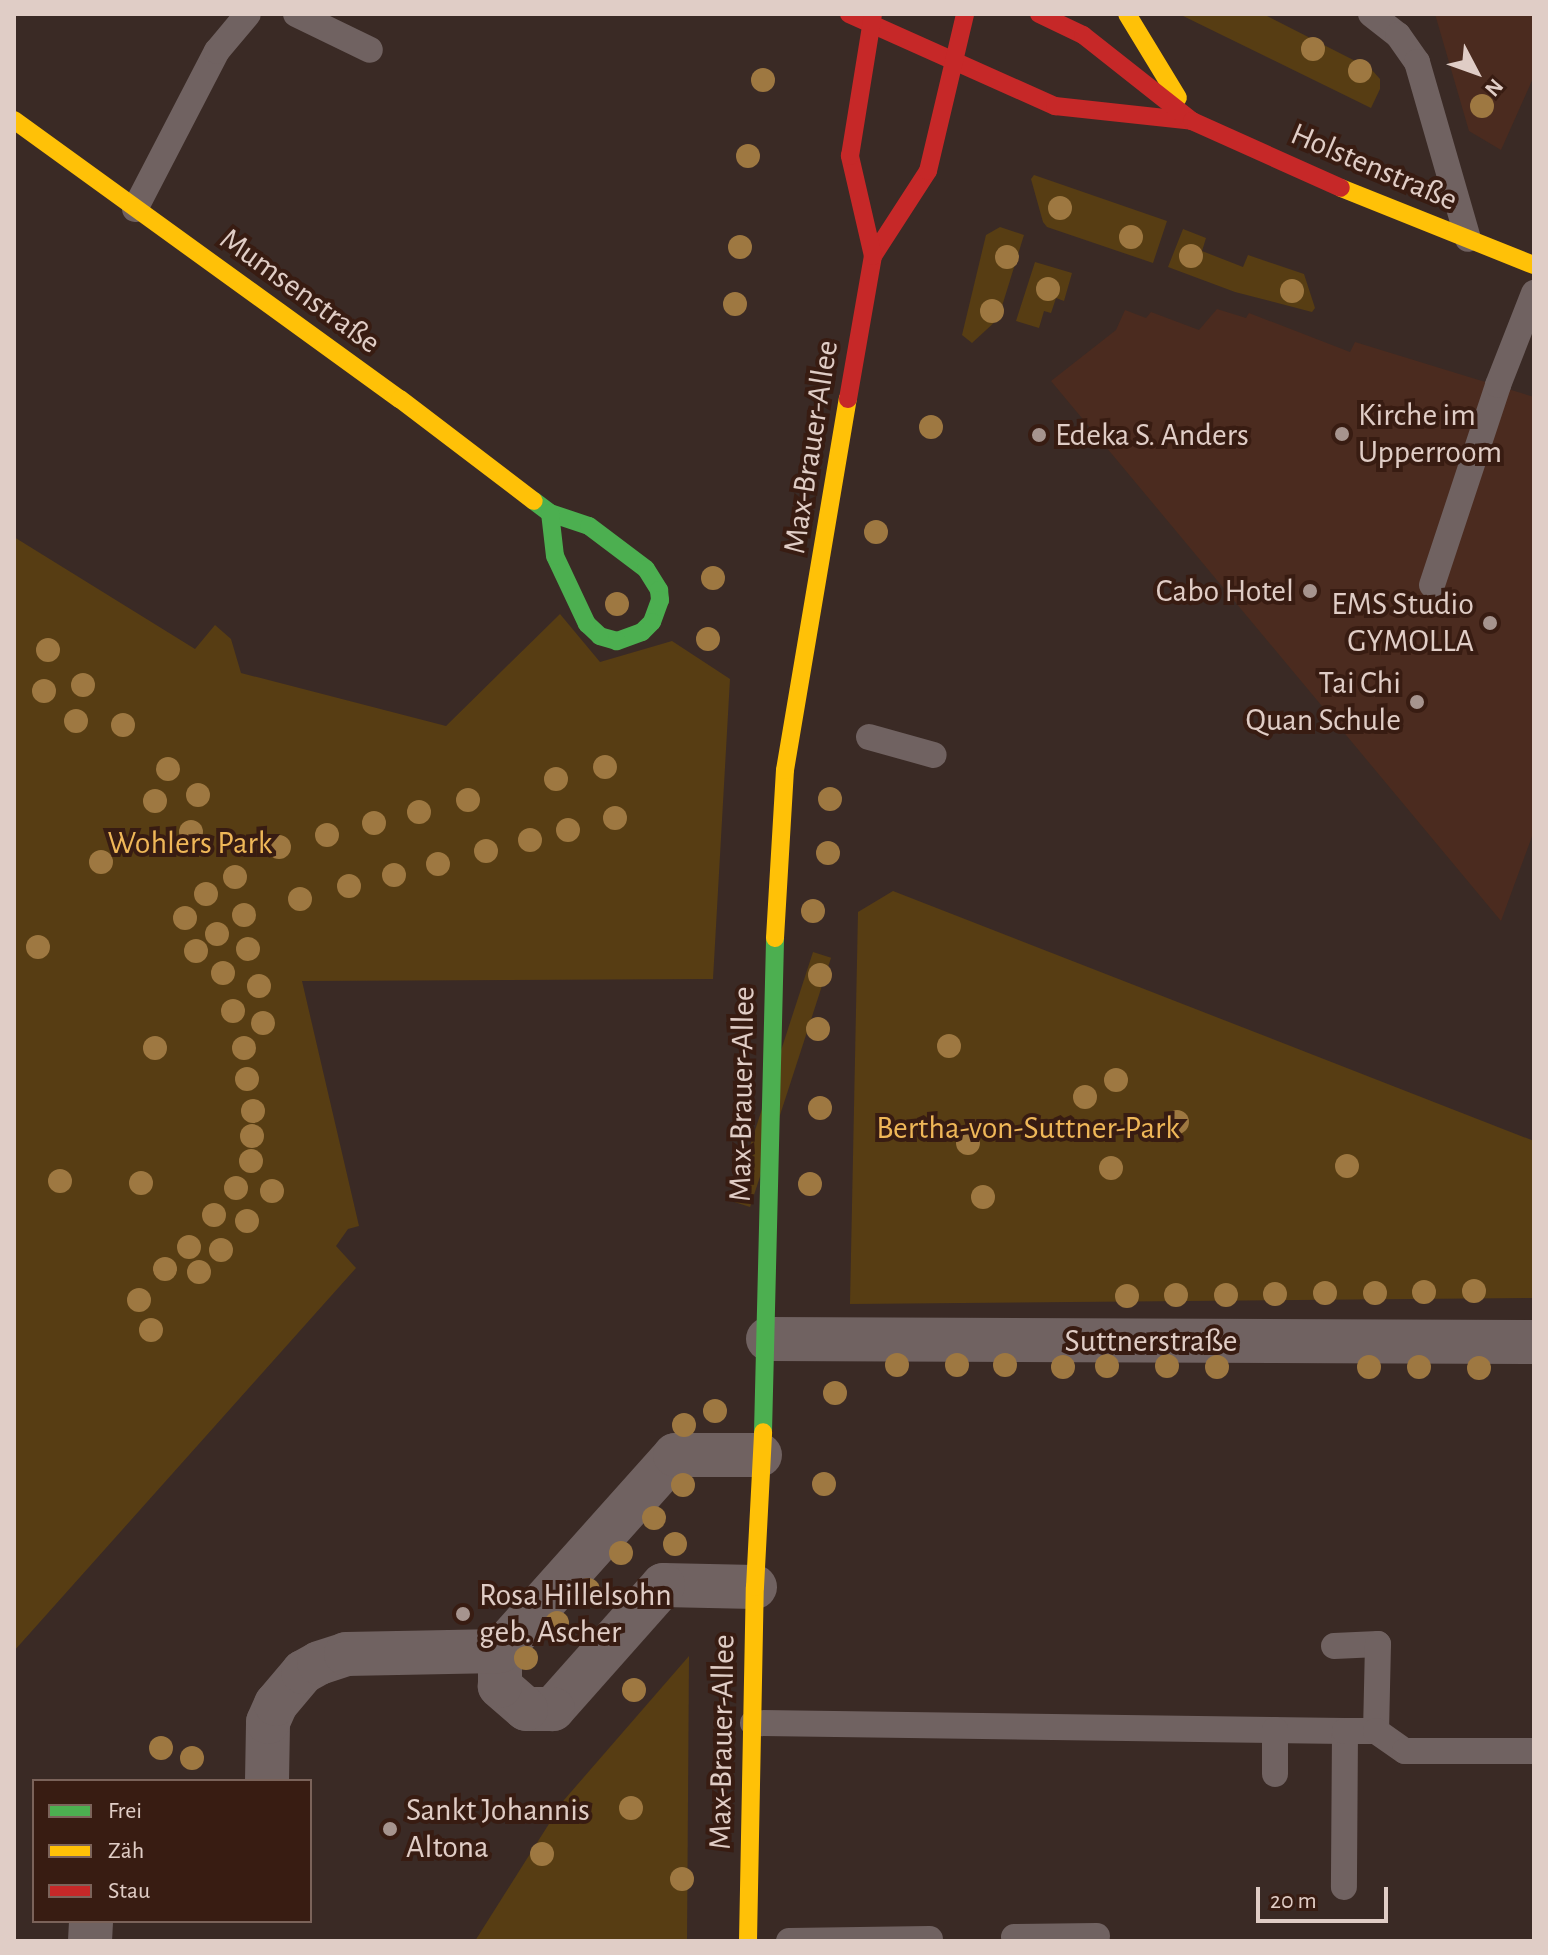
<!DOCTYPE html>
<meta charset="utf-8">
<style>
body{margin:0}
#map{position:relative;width:1548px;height:1955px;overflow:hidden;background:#3a2a25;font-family:"Alegreya Sans",sans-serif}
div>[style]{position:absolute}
.built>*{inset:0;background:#4b2b1f}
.green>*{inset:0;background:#573d13;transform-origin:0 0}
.lane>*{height:26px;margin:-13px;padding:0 13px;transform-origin:13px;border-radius:13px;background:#706261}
.street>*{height:44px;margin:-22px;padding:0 22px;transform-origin:22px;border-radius:22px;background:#706261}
.fast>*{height:18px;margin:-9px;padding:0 9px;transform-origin:9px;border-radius:9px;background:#4caf50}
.slow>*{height:18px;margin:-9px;padding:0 9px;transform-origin:9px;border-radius:9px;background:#ffc107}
.jam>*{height:18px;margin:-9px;padding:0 9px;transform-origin:9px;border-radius:9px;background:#c62828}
.trees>*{width:24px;height:24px;margin:-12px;border-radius:50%;background:#9e7841}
.dots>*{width:22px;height:22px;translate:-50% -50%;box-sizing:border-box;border:4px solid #381c12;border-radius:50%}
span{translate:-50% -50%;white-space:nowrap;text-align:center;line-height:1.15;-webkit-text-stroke:8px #381c12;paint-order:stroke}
.street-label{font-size:32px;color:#e0cdc6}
.poi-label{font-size:32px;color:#e0cdc6}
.left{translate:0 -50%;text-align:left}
.right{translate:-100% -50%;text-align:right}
.park-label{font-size:32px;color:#efb758}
.frame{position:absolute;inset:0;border:16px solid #e0cdc6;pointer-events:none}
.legend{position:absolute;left:32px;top:1779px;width:280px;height:144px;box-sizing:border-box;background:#381c12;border:2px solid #7b635a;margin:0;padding:10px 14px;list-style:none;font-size:24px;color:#e0cdc6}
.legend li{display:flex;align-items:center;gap:16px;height:40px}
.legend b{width:40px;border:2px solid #7b635a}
.north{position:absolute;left:1436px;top:32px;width:80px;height:80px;-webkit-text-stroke:6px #381c12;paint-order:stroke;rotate:131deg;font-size:22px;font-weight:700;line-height:32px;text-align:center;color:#e0cdc6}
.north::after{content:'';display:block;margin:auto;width:28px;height:36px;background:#e0cdc6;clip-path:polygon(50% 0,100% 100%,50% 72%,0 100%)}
.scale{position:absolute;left:1256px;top:1887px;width:132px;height:36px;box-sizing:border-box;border:4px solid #e0cdc6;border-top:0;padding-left:10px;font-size:24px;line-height:28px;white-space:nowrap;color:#e0cdc6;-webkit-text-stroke:6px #381c12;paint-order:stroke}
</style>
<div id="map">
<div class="built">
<i style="clip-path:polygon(1435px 14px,1534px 14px,1534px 76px,1501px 150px,1469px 131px)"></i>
<i style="clip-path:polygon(1217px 309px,1246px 318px,1249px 313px,1350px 352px,1355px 342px,1534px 397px,1534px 831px,1501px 921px,1051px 381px,1116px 330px,1125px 310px,1146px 318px,1151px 312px,1199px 330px)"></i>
</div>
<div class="green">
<i style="clip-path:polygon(1179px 14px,1263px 14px,1371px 69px,1380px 79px,1380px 89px,1371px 108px)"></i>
<i style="clip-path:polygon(1034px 175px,1167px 221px,1153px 263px,1047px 227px,1043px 222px,1031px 179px)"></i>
<i style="clip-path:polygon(1000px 227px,1024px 235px,998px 319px,972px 343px,962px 335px,986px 235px)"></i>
<i style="clip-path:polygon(1183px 229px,1206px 238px,1202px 251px,1243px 267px,1248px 255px,1304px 274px,1315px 308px,1312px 312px,1235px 292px,1168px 267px)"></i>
<i style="clip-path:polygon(1035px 262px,1072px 273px,1064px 301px,1056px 298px,1051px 313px,1044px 311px,1039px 328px,1016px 321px)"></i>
<i style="clip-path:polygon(14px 537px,195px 649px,215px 625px,231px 639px,241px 673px,446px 726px,560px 614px,600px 662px,672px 641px,730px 679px,713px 979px,302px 981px,359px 1226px,348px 1229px,336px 1246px,356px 1268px,14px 1651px)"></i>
<i style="clip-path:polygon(893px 891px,1534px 1141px,1534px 1298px,850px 1304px,858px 912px)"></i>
<i style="left:813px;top:952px;width:19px;height:262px;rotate:18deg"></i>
<i style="clip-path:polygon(689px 1656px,687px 1941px,475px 1941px,564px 1800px)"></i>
</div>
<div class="lane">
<i style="left:296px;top:14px;width:82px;rotate:25.9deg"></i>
<i style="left:1371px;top:14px;width:34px;rotate:38deg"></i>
<i style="left:1398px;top:35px;width:33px;rotate:55deg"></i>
<i style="left:1417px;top:62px;width:184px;rotate:73.9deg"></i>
<i style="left:135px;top:209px;width:178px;rotate:-62.6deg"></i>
<i style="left:217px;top:51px;width:48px;rotate:-50deg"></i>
<i style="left:1432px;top:585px;width:211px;rotate:-71.7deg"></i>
<i style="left:1498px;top:385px;width:99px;rotate:-68.6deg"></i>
<i style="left:869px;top:737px;width:67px;rotate:15.5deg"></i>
<i style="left:1334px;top:1646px;width:44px;rotate:-2.6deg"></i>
<i style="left:1378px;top:1644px;width:87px;rotate:91.3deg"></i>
<i style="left:753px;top:1723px;width:592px;rotate:0.77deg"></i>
<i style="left:1345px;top:1731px;width:156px;rotate:90.4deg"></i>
<i style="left:1345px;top:1731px;width:31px"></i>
<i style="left:1376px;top:1731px;width:35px;rotate:35deg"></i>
<i style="left:1405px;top:1751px;width:129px"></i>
<i style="left:1275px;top:1774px;width:44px;rotate:-90deg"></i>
<i style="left:1014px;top:1937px;width:83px;rotate:-0.7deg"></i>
<i style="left:789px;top:1941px;width:141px;rotate:-0.8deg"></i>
</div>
<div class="street">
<i style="left:768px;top:1339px;width:766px;rotate:0.22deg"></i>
<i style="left:755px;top:1587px;width:92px;rotate:-178.8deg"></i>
<i style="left:663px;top:1585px;width:166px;rotate:131.6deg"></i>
<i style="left:553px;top:1709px;width:27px;rotate:180deg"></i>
<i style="left:526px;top:1709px;width:35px;rotate:-139deg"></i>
<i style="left:500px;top:1686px;width:35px;rotate:-90deg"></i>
<i style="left:500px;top:1651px;width:263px;rotate:-48.2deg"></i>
<i style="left:675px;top:1455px;width:85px"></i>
<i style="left:267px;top:1781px;width:59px;rotate:-89deg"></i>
<i style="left:268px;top:1722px;width:20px;rotate:-66deg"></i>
<i style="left:276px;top:1704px;width:42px;rotate:-49.8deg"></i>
<i style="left:303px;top:1672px;width:18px;rotate:-29deg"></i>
<i style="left:319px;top:1663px;width:28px;rotate:-18deg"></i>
<i style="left:346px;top:1654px;width:154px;rotate:-1.1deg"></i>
<i style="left:90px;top:1941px;width:20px;rotate:-87deg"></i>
</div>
<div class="fast">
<i style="left:534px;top:501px;width:20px;rotate:37deg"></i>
<i style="left:550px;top:513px;width:41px;rotate:18.4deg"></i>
<i style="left:589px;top:526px;width:71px;rotate:37deg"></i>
<i style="left:646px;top:569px;width:25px;rotate:58deg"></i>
<i style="left:659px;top:590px;width:10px;rotate:84deg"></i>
<i style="left:660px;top:600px;width:23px;rotate:110deg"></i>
<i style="left:652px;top:622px;width:14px;rotate:135deg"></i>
<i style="left:642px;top:632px;width:27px;rotate:160deg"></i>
<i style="left:617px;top:641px;width:18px;rotate:-164deg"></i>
<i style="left:600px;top:636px;width:18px;rotate:-137deg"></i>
<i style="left:587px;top:624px;width:75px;rotate:-115.2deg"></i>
<i style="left:555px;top:556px;width:43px;rotate:-96.6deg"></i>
<i style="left:763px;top:1432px;width:494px;rotate:-88.6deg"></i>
</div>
<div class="slow">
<i style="left:1127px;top:14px;width:98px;rotate:58.7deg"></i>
<i style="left:14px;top:120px;width:476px;rotate:35.9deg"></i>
<i style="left:400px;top:399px;width:168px;rotate:37.3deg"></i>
<i style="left:1341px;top:188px;width:208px;rotate:21.8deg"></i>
<i style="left:775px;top:938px;width:168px;rotate:-86.6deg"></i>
<i style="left:785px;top:770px;width:376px;rotate:-80.4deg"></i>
<i style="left:748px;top:1941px;width:354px;rotate:-88.9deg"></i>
<i style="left:755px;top:1587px;width:155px;rotate:-87deg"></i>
</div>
<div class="jam">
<i style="left:849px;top:14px;width:226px;rotate:24.1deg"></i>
<i style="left:1055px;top:106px;width:138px;rotate:6.2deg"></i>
<i style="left:1039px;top:14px;width:49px;rotate:25.5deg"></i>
<i style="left:1083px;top:35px;width:139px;rotate:38.3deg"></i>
<i style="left:1192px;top:121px;width:163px;rotate:24.2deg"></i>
<i style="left:873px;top:256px;width:101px;rotate:-57.1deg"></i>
<i style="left:928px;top:171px;width:161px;rotate:-76.7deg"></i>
<i style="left:848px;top:399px;width:145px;rotate:-80.1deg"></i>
<i style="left:873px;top:256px;width:103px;rotate:-103deg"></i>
<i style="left:850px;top:156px;width:144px;rotate:-80.8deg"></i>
</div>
<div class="trees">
<i style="left:1313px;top:49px"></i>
<i style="left:1360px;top:71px"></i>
<i style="left:763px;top:80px"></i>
<i style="left:1482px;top:106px"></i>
<i style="left:748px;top:156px"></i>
<i style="left:1060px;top:208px"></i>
<i style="left:1131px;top:237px"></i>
<i style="left:740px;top:247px"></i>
<i style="left:1191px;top:256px"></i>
<i style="left:1007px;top:257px"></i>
<i style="left:1048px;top:289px"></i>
<i style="left:1292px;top:291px"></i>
<i style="left:735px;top:304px"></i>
<i style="left:992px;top:311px"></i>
<i style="left:931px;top:427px"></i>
<i style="left:876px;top:532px"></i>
<i style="left:713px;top:578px"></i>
<i style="left:617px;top:604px"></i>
<i style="left:708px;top:639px"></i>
<i style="left:48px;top:650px"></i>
<i style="left:83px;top:685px"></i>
<i style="left:44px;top:691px"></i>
<i style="left:76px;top:721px"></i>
<i style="left:123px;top:725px"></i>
<i style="left:605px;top:767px"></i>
<i style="left:168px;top:769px"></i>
<i style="left:556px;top:779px"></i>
<i style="left:198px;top:795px"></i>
<i style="left:830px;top:799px"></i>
<i style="left:468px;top:800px"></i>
<i style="left:155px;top:801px"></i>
<i style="left:419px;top:812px"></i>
<i style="left:615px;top:818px"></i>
<i style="left:374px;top:823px"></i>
<i style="left:568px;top:830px"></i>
<i style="left:191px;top:832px"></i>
<i style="left:327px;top:835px"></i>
<i style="left:530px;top:840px"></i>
<i style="left:279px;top:847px"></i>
<i style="left:486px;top:851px"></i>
<i style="left:828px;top:853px"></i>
<i style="left:101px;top:862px"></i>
<i style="left:438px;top:864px"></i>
<i style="left:394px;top:875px"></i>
<i style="left:235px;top:877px"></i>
<i style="left:349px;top:886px"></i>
<i style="left:206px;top:894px"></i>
<i style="left:300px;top:899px"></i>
<i style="left:813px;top:911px"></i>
<i style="left:244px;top:915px"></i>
<i style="left:185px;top:918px"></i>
<i style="left:217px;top:934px"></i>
<i style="left:38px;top:947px"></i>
<i style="left:248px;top:949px"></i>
<i style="left:196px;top:951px"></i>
<i style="left:223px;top:973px"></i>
<i style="left:820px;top:975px"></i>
<i style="left:259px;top:986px"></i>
<i style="left:233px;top:1011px"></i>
<i style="left:263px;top:1023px"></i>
<i style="left:818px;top:1029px"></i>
<i style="left:949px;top:1046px"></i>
<i style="left:155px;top:1048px"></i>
<i style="left:244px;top:1048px"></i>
<i style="left:247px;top:1079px"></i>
<i style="left:1116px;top:1080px"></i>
<i style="left:1085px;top:1097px"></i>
<i style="left:820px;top:1108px"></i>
<i style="left:253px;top:1111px"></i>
<i style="left:1177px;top:1122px"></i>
<i style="left:252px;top:1136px"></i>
<i style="left:968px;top:1143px"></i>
<i style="left:251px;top:1161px"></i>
<i style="left:1347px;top:1166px"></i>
<i style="left:1111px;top:1168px"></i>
<i style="left:60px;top:1181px"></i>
<i style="left:141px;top:1183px"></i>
<i style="left:810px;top:1184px"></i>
<i style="left:236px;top:1188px"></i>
<i style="left:272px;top:1191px"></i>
<i style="left:983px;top:1197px"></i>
<i style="left:214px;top:1215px"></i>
<i style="left:247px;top:1221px"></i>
<i style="left:189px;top:1247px"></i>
<i style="left:221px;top:1250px"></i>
<i style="left:165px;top:1269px"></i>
<i style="left:199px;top:1272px"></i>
<i style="left:1474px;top:1291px"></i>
<i style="left:1424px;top:1292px"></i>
<i style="left:1325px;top:1293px"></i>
<i style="left:1375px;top:1293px"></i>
<i style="left:1275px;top:1294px"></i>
<i style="left:1176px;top:1295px"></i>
<i style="left:1226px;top:1295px"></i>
<i style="left:1127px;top:1296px"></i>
<i style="left:139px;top:1300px"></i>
<i style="left:151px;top:1330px"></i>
<i style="left:897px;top:1365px"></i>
<i style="left:957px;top:1365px"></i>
<i style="left:1005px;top:1365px"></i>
<i style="left:1107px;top:1366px"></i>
<i style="left:1167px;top:1366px"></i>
<i style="left:1063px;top:1367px"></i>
<i style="left:1217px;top:1367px"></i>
<i style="left:1369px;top:1367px"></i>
<i style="left:1419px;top:1367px"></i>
<i style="left:1479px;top:1368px"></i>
<i style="left:835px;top:1393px"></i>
<i style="left:715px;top:1411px"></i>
<i style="left:684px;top:1425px"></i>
<i style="left:824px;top:1484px"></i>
<i style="left:683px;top:1485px"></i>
<i style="left:654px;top:1518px"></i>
<i style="left:675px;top:1544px"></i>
<i style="left:621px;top:1553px"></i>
<i style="left:588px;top:1590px"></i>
<i style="left:557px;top:1623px"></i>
<i style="left:526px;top:1658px"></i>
<i style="left:634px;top:1690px"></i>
<i style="left:161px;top:1748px"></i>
<i style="left:192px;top:1758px"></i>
<i style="left:631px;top:1808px"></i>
<i style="left:542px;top:1854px"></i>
<i style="left:682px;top:1879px"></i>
</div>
<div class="dots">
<i style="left:1342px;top:434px;background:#a6948e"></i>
<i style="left:1039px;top:435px;background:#a6948e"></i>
<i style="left:1310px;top:591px;background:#a6948e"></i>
<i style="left:1490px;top:623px;background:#a6948e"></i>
<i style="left:1417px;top:702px;background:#a6948e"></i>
<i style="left:463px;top:1614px;background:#a6948e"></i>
<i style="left:390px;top:1829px;background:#a6948e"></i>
</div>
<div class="street-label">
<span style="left:1374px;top:167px;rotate:23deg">Holstenstraße</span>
<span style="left:300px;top:291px;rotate:36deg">Mumsenstraße</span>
<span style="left:811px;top:447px;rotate:-81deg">Max-Brauer-Allee</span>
<span style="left:742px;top:1094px;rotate:-89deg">Max-Brauer-Allee</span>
<span style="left:1151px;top:1341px">Suttnerstraße</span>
<span style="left:722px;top:1742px;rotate:-89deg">Max-Brauer-Allee</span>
</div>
<div class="poi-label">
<span class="left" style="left:1358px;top:434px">Kirche im<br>Upperroom</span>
<span class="left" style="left:1055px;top:435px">Edeka S. Anders</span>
<span class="right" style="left:1294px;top:591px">Cabo Hotel</span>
<span class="right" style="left:1474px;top:623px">EMS Studio<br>GYMOLLA</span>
<span class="right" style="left:1401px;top:702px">Tai Chi<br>Quan Schule</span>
<span class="left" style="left:479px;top:1614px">Rosa Hillelsohn<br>geb. Ascher</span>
<span class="left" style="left:406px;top:1829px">Sankt Johannis<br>Altona</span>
</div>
<div class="park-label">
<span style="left:190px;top:843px">Wohlers Park</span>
<span style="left:1028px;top:1128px">Bertha-von-Suttner-Park</span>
</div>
<div class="frame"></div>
<ul class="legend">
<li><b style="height:10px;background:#4caf50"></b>Frei</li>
<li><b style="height:10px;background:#ffc107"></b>Zäh</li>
<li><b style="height:10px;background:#c62828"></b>Stau</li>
</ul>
<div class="north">N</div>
<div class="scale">20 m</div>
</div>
